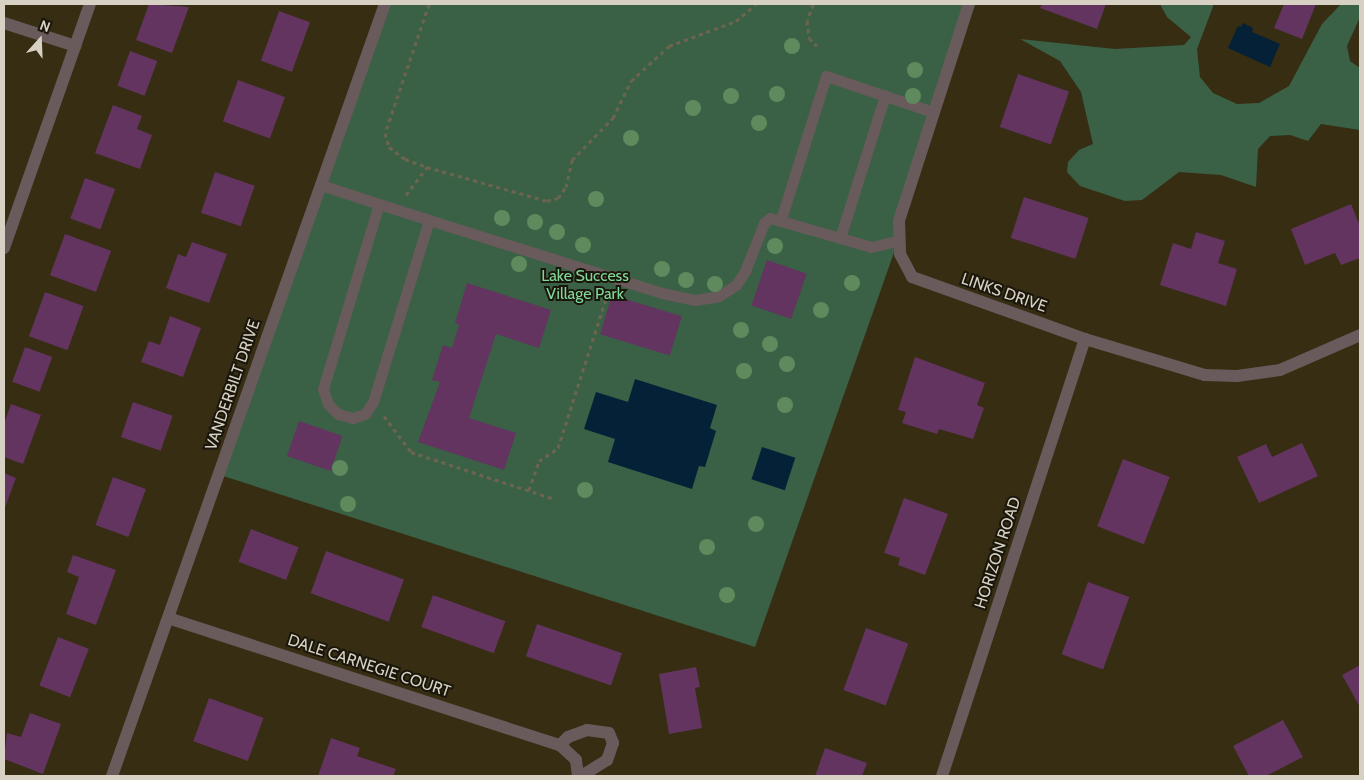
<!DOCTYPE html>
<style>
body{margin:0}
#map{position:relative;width:1364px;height:780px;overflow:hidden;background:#362d13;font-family:Cabin,sans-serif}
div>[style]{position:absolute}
.green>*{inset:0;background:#3a6145}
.water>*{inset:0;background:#052137;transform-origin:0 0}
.building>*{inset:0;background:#62345f;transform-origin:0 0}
.path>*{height:3px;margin-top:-1.5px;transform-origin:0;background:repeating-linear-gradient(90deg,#6c644e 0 4px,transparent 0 8px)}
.lane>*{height:11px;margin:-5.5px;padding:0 5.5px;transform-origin:5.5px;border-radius:5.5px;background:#695a5c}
.street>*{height:12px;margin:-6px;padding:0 6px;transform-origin:6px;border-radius:6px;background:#695a5c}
.trees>*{width:16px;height:16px;margin:-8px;border-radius:50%;background:#5f8a5d}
span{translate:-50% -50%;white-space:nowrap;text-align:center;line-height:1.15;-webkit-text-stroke:4px #1a160b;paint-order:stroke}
.park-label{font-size:16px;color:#80d79a}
.street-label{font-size:16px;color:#d6d1c2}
.frame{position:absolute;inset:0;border:5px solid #d6d1c2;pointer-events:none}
.north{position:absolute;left:15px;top:15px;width:50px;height:50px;-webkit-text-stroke:4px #1a160b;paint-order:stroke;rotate:20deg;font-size:14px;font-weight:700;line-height:20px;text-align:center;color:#d6d1c2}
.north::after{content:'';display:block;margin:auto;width:18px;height:22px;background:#d6d1c2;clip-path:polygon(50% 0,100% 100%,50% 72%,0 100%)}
</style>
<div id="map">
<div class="green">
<i style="clip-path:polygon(386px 4px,969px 4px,897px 244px,755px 647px,220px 475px)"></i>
<i style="clip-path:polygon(1160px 4px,1214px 4px,1197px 49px,1200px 77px,1213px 93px,1237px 104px,1259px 103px,1289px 86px,1322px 24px,1341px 4px,1360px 4px,1360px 17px,1347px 46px,1350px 61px,1360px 68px,1360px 130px,1321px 124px,1308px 141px,1290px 135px,1270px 136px,1258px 149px,1256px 187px,1221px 175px,1179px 172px,1142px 200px,1125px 201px,1080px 186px,1067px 172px,1068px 162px,1079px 150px,1093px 144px,1081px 92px,1060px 61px,1020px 39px,1115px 49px,1184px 45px,1191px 37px,1167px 17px)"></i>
</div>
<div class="water">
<i style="clip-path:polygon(1243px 23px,1253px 28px,1252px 32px,1280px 44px,1270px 67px,1228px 48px,1238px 26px,1241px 27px)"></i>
<i style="clip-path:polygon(635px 379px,717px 405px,710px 428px,716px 431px,705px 467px,699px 466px,692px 489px,608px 462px,615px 439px,584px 429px,596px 392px,628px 402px)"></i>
<i style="left:762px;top:447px;width:35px;height:34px;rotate:18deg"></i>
</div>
<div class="building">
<i style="clip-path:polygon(149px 4px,189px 7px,172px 53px,136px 40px)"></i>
<i style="clip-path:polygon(1042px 4px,1106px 4px,1097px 29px,1040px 8px)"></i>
<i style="clip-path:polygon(1284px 4px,1316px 4px,1302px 39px,1274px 28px)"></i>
<i style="left:279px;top:11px;width:33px;height:53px;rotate:20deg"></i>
<i style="left:130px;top:51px;width:29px;height:37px;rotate:20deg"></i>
<i style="left:1018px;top:74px;width:54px;height:56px;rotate:19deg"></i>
<i style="left:238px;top:80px;width:50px;height:44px;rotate:20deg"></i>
<i style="clip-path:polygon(113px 105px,142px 116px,137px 129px,152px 135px,140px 169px,95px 153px)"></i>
<i style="left:215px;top:172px;width:42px;height:43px;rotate:19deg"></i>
<i style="left:85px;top:178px;width:32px;height:43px;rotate:20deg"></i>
<i style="left:1024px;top:197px;width:68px;height:43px;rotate:18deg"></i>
<i style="clip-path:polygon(1351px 204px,1360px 226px,1360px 258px,1341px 265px,1335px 253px,1305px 265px,1291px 229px)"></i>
<i style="clip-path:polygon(1196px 232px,1225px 241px,1218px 263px,1237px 269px,1226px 306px,1160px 285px,1173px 243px,1191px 249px)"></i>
<i style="left:65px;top:234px;width:49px;height:44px;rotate:20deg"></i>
<i style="clip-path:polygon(192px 242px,227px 254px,209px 303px,166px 288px,178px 254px,186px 257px)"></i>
<i style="left:767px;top:260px;width:42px;height:48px;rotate:19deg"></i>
<i style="clip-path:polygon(467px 283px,551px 310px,539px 348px,496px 334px,469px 418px,516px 433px,504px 470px,418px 442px,440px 382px,432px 380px,443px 345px,452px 348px,459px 325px,455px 323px)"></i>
<i style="left:45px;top:292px;width:41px;height:47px;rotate:20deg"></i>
<i style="left:612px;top:295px;width:73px;height:41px;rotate:17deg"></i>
<i style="clip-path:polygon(170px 316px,201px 328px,183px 377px,141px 362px,149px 341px,160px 345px)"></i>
<i style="left:25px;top:347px;width:29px;height:37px;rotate:20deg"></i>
<i style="clip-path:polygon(915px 357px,985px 383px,977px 405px,984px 408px,973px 439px,939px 429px,937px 434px,902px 423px,906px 412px,898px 410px)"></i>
<i style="left:133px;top:402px;width:42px;height:37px;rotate:19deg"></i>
<i style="clip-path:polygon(11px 404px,41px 415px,23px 464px,4px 457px,4px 424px)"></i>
<i style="left:299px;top:421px;width:46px;height:37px;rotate:19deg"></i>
<i style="clip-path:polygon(1302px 443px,1318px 476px,1259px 503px,1237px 457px,1266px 444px,1272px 457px)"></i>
<i style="left:1123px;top:459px;width:50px;height:72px;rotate:21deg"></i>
<i style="clip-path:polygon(4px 473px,16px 478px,4px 510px)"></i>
<i style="left:113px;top:477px;width:35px;height:51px;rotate:20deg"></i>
<i style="clip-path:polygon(904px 498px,948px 514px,925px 575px,898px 565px,900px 558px,884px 553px)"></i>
<i style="left:251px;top:529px;width:51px;height:35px;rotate:21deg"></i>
<i style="left:326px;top:551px;width:83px;height:45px;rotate:20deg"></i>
<i style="clip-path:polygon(73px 555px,116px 570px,96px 625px,66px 614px,79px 577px,67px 572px)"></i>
<i style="left:1088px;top:582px;width:44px;height:77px;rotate:20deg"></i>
<i style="left:433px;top:595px;width:77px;height:34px;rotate:20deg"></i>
<i style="left:537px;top:624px;width:90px;height:34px;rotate:19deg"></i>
<i style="left:866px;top:628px;width:45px;height:66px;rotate:20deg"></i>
<i style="left:58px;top:637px;width:33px;height:52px;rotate:21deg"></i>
<i style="clip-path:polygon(1360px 665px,1360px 707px,1342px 675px)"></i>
<i style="clip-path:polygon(696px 667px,700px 687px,695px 688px,702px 728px,669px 734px,659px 674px)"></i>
<i style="left:209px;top:698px;width:58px;height:46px;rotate:20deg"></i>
<i style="clip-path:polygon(30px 713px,61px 724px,43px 774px,4px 759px,7px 733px,21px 737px)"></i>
<i style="clip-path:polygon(1283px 720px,1303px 757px,1266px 776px,1249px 776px,1233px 746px)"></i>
<i style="clip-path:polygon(331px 738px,360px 748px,357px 756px,396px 769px,393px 776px,318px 776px)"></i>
<i style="clip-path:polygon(825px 748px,867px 763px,862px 776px,815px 776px)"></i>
</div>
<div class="path">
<i style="left:429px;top:4px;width:136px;rotate:108.8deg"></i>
<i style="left:385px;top:133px;width:15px;rotate:74deg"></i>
<i style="left:389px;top:147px;width:20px;rotate:37deg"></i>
<i style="left:405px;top:159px;width:23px;rotate:20deg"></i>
<i style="left:427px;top:167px;width:125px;rotate:15.8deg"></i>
<i style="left:547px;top:201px;width:11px;rotate:-15deg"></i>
<i style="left:558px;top:198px;width:14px;rotate:-54deg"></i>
<i style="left:566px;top:187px;width:28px;rotate:-77deg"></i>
<i style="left:572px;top:160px;width:59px;rotate:-45.7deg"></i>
<i style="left:613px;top:118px;width:41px;rotate:-64.1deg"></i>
<i style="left:631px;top:81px;width:52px;rotate:-42.6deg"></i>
<i style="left:669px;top:46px;width:72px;rotate:-20.5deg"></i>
<i style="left:736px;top:21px;width:26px;rotate:-40deg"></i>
<i style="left:813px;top:4px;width:18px;rotate:109deg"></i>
<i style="left:807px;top:21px;width:17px;rotate:83deg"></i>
<i style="left:809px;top:38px;width:11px;rotate:45deg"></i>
<i style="left:406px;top:195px;width:35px;rotate:-53deg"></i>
<i style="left:384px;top:416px;width:45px;rotate:53.1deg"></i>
<i style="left:411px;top:452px;width:148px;rotate:18.1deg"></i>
<i style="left:529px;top:490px;width:31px;rotate:-71deg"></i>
<i style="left:539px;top:461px;width:23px;rotate:-34deg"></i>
<i style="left:558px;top:448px;width:161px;rotate:-72.2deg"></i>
</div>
<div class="lane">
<i style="left:321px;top:185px;width:61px;rotate:18.1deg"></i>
<i style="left:379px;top:204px;width:52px;rotate:17.7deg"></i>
<i style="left:429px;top:220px;width:190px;rotate:107.1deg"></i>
<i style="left:373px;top:402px;width:14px;rotate:124deg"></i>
<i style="left:365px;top:414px;width:13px;rotate:162deg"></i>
<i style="left:353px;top:418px;width:16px;rotate:-165deg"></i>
<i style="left:338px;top:414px;width:14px;rotate:-135deg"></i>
<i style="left:328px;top:404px;width:16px;rotate:-108deg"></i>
<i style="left:323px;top:389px;width:193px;rotate:-73.2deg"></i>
<i style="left:781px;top:219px;width:150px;rotate:-72.5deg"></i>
<i style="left:826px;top:76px;width:113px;rotate:18.6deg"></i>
<i style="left:429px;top:220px;width:244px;rotate:17.4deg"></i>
<i style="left:662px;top:293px;width:34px;rotate:12deg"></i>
<i style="left:695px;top:300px;width:24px;rotate:-9deg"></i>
<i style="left:719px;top:296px;width:20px;rotate:-33deg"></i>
<i style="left:736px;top:285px;width:17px;rotate:-57deg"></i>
<i style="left:745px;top:271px;width:52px;rotate:-68.4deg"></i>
<i style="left:764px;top:223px;width:8px;rotate:-40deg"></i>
<i style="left:770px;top:218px;width:73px;rotate:15.9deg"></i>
<i style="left:840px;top:238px;width:150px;rotate:-72.5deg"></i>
<i style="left:840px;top:238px;width:32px;rotate:16deg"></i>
<i style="left:871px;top:247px;width:28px;rotate:-13deg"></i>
</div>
<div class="street">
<i style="left:969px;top:4px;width:228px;rotate:107.9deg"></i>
<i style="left:899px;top:221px;width:33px;rotate:88deg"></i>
<i style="left:900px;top:254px;width:26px;rotate:62deg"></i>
<i style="left:912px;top:277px;width:184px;rotate:19.7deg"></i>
<i style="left:1085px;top:339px;width:125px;rotate:16.7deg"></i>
<i style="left:1205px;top:375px;width:32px;rotate:2deg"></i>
<i style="left:1237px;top:376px;width:43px;rotate:-7.9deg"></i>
<i style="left:1280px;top:370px;width:87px;rotate:-23.6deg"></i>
<i style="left:4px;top:23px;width:75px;rotate:17.9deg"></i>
<i style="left:4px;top:248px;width:259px;rotate:-70.6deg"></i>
<i style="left:168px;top:618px;width:412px;rotate:18deg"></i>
<i style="left:560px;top:745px;width:22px;rotate:43deg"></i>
<i style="left:576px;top:760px;width:16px;rotate:83deg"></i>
<i style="left:560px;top:745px;width:11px;rotate:-45deg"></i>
<i style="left:568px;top:737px;width:20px;rotate:-20deg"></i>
<i style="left:587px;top:730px;width:22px;rotate:8deg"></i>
<i style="left:609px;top:733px;width:11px;rotate:68deg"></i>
<i style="left:613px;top:743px;width:18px;rotate:109deg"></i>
<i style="left:607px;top:760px;width:31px;rotate:148deg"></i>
<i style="left:112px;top:776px;width:819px;rotate:-70.53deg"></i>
<i style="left:942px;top:776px;width:460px;rotate:-71.9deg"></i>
</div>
<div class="trees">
<i style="left:792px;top:46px"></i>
<i style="left:915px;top:70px"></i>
<i style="left:777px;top:94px"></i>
<i style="left:731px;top:96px"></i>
<i style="left:913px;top:96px"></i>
<i style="left:693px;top:108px"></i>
<i style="left:759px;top:123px"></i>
<i style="left:631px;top:138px"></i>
<i style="left:596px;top:199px"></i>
<i style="left:502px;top:218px"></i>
<i style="left:535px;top:222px"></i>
<i style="left:557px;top:232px"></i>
<i style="left:583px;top:245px"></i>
<i style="left:775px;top:246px"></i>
<i style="left:519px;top:264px"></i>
<i style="left:662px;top:269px"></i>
<i style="left:686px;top:280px"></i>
<i style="left:852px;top:283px"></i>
<i style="left:715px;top:284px"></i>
<i style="left:821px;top:310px"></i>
<i style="left:741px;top:330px"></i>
<i style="left:770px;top:344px"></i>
<i style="left:787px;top:364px"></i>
<i style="left:744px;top:371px"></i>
<i style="left:785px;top:405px"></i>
<i style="left:340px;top:468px"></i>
<i style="left:585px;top:490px"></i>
<i style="left:348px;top:504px"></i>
<i style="left:756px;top:524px"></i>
<i style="left:707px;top:547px"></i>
<i style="left:727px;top:595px"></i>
</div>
<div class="park-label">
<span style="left:585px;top:285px">Lake Success<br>Village Park</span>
</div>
<div class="street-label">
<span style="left:1004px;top:293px;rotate:19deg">LINKS DRIVE</span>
<span style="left:233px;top:385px;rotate:-71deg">VANDERBILT DRIVE</span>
<span style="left:998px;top:553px;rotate:-72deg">HORIZON ROAD</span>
<span style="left:369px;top:666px;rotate:18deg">DALE CARNEGIE COURT</span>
</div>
<div class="frame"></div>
<div class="north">N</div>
</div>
